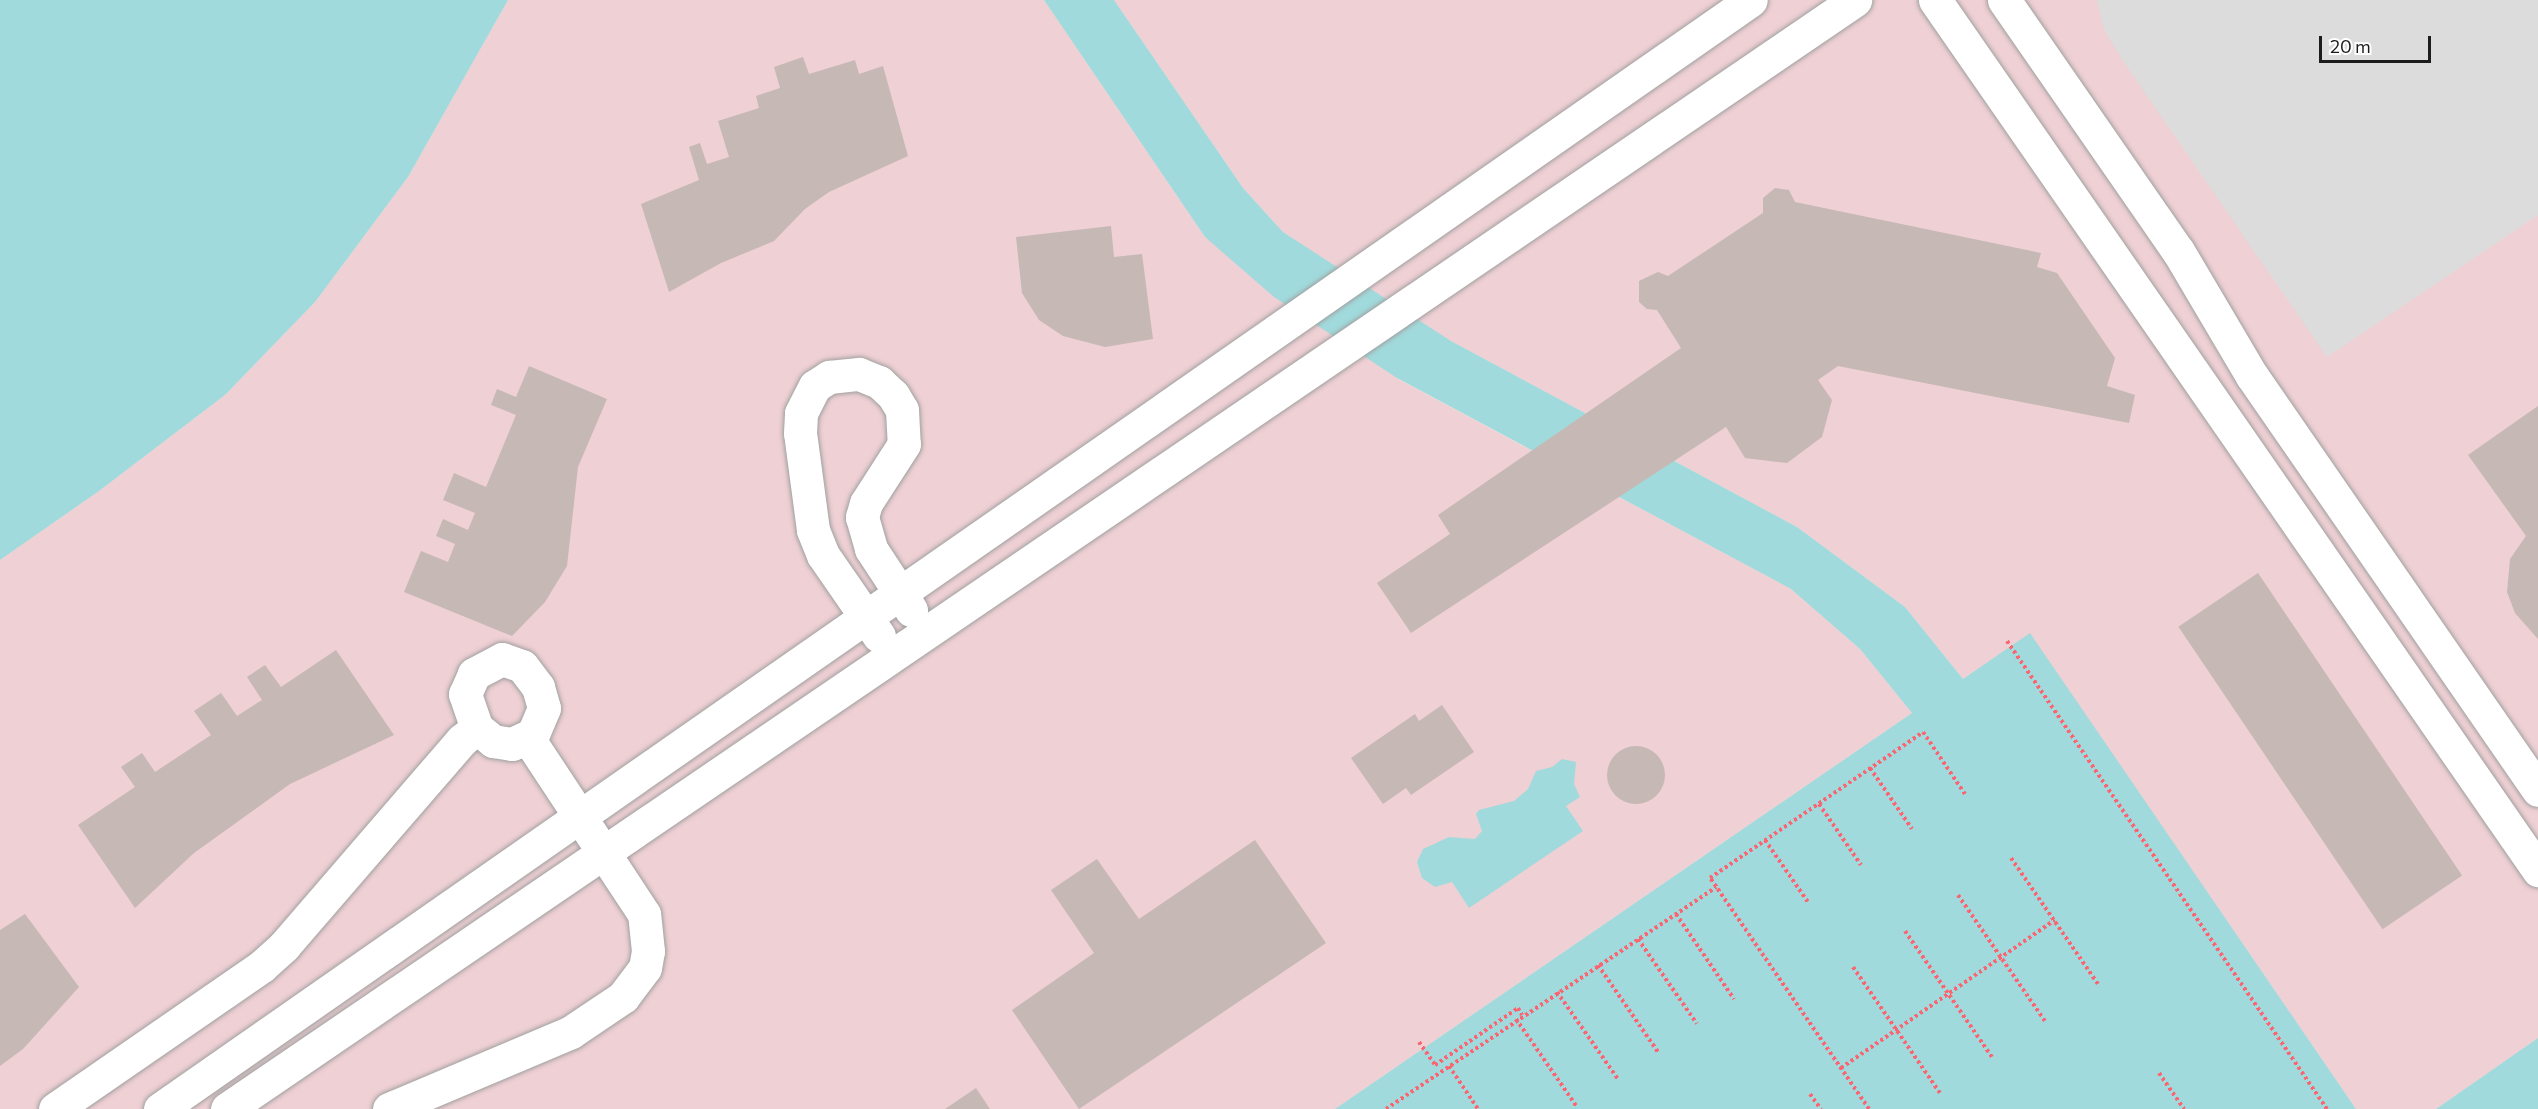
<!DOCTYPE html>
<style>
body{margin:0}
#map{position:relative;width:2538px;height:1109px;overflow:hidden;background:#eee7e1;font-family:Commissioner,sans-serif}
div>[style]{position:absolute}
.commercial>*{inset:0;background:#efd0d4}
.parking>*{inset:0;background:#dcdcdc}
.water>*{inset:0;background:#a1dadc}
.building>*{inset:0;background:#c5b8b5;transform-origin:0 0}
.round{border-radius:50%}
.path>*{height:4px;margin-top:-2px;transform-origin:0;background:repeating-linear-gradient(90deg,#fb6572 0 3px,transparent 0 6px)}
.roads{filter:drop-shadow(0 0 2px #a0a0a0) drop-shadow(0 0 2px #a0a0a0)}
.minor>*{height:33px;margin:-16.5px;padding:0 16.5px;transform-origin:16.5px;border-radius:16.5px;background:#fff}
span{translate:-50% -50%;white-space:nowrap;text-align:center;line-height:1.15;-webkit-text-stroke:5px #fff;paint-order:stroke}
.scale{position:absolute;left:2319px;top:36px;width:112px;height:27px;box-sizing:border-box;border:3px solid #1c1c1c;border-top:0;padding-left:8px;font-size:18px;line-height:21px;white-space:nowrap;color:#1c1c1c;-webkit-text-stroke:4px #fff;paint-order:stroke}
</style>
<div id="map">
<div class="commercial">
<i style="clip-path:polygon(508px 0,1044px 0,1205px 237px,1325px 260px,1283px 232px,1243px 188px,1114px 0,2538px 0,2538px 1038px,2436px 1109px,2356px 1109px,2030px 634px,1963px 679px,1905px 607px,1797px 527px,1451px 341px,1398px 379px,1791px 589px,1860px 649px,1912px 713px,1335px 1109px,0 1109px,0 560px,99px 491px,225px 395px,315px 302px,408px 177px)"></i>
</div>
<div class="parking">
<i style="clip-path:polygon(2097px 0,2538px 0,2538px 215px,2327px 357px,2125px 64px,2104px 30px)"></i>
</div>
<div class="water">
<i style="clip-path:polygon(0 0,508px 0,408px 177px,315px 302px,225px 395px,99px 491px,0 560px)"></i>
<i style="clip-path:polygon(1044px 0,1114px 0,1243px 188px,1283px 232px,1451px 341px,1797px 527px,1905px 607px,1963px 679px,2030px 633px,2356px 1109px,1335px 1109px,1912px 713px,1860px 649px,1791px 589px,1397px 378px,1274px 297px,1205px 237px)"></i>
<i style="clip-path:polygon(1562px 759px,1576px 762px,1574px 784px,1580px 797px,1566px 806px,1583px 831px,1469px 908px,1452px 882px,1435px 887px,1422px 878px,1417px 862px,1423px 849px,1449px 837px,1475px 839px,1482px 831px,1476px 814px,1479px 810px,1514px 801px,1528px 789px,1536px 771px,1552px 767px)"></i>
<i style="clip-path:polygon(2538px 1038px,2538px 1109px,2436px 1109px)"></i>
</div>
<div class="building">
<i style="clip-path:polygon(803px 57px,809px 74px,855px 60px,859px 74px,883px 66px,908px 156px,829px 192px,805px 209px,774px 241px,721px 263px,669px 292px,641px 204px,699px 180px,689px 147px,700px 143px,707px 164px,729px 157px,718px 121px,759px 108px,756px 96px,780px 88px,774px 67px)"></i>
<i style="clip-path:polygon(1775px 188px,1789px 190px,1795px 202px,2041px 253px,2037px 267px,2057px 273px,2115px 358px,2107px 386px,2135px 395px,2129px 423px,1838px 366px,1818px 380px,1832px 400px,1822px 437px,1787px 463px,1745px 458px,1726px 427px,1411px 633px,1377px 583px,1450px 534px,1438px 515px,1681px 348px,1657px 310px,1647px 309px,1639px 302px,1639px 281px,1658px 272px,1668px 276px,1763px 213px,1763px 198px)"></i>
<i style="clip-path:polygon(1111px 226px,1114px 257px,1142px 254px,1153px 339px,1105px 347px,1063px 336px,1039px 320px,1022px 293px,1016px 237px)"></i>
<i style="clip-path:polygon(529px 366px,607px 399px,578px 467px,567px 566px,545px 602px,512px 636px,404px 592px,421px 551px,448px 562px,455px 544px,436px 536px,443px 519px,468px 530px,475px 513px,443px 500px,454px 473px,486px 487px,516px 415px,491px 405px,497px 389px,516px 397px)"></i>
<i style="clip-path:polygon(2538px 406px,2538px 639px,2515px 613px,2507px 592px,2510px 559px,2526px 536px,2468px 455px)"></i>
<i style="left:2258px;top:573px;width:365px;height:96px;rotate:56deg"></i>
<i style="clip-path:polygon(336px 650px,394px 735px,290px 784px,194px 853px,135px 908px,78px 825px,135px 787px,121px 767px,142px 753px,155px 772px,211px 735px,194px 711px,221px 693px,237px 716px,262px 700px,247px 677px,265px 665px,281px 687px)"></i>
<i style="clip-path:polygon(1442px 705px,1474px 752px,1411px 795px,1406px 788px,1383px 804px,1351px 758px,1415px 714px,1419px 721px)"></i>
<i class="round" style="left:1607px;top:746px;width:58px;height:58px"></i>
<i style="clip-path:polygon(1255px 840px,1326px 943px,1079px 1109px,1012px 1010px,1094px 953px,1051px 890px,1097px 859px,1139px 919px)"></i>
<i style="clip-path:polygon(25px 914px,79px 987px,23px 1049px,0 1066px,0 930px)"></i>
<i style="clip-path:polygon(976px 1088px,990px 1109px,945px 1109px)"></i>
</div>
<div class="path">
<i style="left:2007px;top:641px;width:567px;rotate:55.64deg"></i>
<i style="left:1870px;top:768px;width:74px;rotate:55.5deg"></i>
<i style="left:1819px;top:804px;width:74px;rotate:55.5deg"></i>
<i style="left:1765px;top:840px;width:75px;rotate:55.3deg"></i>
<i style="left:2011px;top:858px;width:153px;rotate:55.4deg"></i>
<i style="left:1958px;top:895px;width:153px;rotate:55.4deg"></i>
<i style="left:1676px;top:914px;width:103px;rotate:55.7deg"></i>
<i style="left:1905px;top:931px;width:153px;rotate:55.4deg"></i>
<i style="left:1638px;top:939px;width:103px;rotate:55.2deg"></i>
<i style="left:1598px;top:965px;width:106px;rotate:55.4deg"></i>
<i style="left:1853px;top:967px;width:153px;rotate:55.4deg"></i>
<i style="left:1557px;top:992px;width:106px;rotate:55deg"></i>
<i style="left:1516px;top:1019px;width:107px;rotate:55.3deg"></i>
<i style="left:1419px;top:1042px;width:28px;rotate:55deg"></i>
<i style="left:1435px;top:1065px;width:101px;rotate:-34.5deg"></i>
<i style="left:1518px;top:1008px;width:8px;rotate:60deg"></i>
<i style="left:1449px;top:1066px;width:52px;rotate:56deg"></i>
<i style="left:1841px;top:1068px;width:260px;rotate:-34.7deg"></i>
<i style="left:2159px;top:1073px;width:44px;rotate:55.2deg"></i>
<i style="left:1810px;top:1094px;width:19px;rotate:54deg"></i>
<i style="left:1386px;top:1109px;width:398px;rotate:-33.9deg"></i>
<i style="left:1869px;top:1109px;width:280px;rotate:-124.5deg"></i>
<i style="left:1710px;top:878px;width:258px;rotate:-34.4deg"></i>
<i style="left:1923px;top:732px;width:75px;rotate:55.9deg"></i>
</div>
<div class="roads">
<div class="minor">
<i style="left:1935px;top:0;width:1059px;rotate:55.27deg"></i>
<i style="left:2004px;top:0;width:305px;rotate:55.3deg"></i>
<i style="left:2178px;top:251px;width:145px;rotate:59.4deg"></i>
<i style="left:2252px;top:376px;width:503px;rotate:55.36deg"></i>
<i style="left:879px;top:636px;width:98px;rotate:-124.7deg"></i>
<i style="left:823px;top:555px;width:27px;rotate:-112deg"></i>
<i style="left:813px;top:530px;width:98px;rotate:-97.6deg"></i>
<i style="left:800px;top:433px;width:20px;rotate:-87deg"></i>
<i style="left:801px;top:413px;width:30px;rotate:-63deg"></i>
<i style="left:815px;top:386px;width:17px;rotate:-33deg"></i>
<i style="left:829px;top:377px;width:30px;rotate:-6deg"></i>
<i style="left:859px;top:374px;width:22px;rotate:22deg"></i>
<i style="left:879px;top:382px;width:19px;rotate:43deg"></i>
<i style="left:893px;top:395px;width:17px;rotate:59deg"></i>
<i style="left:902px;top:410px;width:34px;rotate:87deg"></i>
<i style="left:904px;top:444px;width:70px;rotate:122.8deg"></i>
<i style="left:866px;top:503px;width:15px;rotate:106deg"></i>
<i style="left:862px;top:517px;width:33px;rotate:74deg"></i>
<i style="left:871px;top:549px;width:73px;rotate:56.7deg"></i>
<i style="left:55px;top:1109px;width:252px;rotate:-34.6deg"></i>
<i style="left:262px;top:966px;width:30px;rotate:-42deg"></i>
<i style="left:284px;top:946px;width:272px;rotate:-49.2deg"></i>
<i style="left:462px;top:740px;width:19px;rotate:-39deg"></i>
<i style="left:477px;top:728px;width:21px;rotate:39deg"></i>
<i style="left:493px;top:741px;width:19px;rotate:9deg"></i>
<i style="left:512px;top:744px;width:23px;rotate:-25deg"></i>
<i style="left:533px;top:734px;width:28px;rotate:-67deg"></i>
<i style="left:544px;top:708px;width:22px;rotate:-106deg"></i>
<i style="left:538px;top:687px;width:26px;rotate:-127deg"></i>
<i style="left:522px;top:666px;width:21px;rotate:-161deg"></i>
<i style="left:502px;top:659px;width:32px;rotate:152deg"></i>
<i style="left:474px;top:674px;width:22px;rotate:114deg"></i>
<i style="left:465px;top:694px;width:36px;rotate:71deg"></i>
<i style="left:160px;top:1109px;width:1939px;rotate:-34.88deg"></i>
<i style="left:227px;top:1109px;width:1970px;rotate:-34.26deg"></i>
<i style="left:389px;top:1109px;width:198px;rotate:-22.9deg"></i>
<i style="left:571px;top:1032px;width:63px;rotate:-33.9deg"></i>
<i style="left:623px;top:997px;width:36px;rotate:-53deg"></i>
<i style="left:645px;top:968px;width:17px;rotate:-80deg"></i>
<i style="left:648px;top:951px;width:37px;rotate:-96deg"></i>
<i style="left:644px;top:914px;width:211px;rotate:-123.4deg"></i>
</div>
</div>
<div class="scale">20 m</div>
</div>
